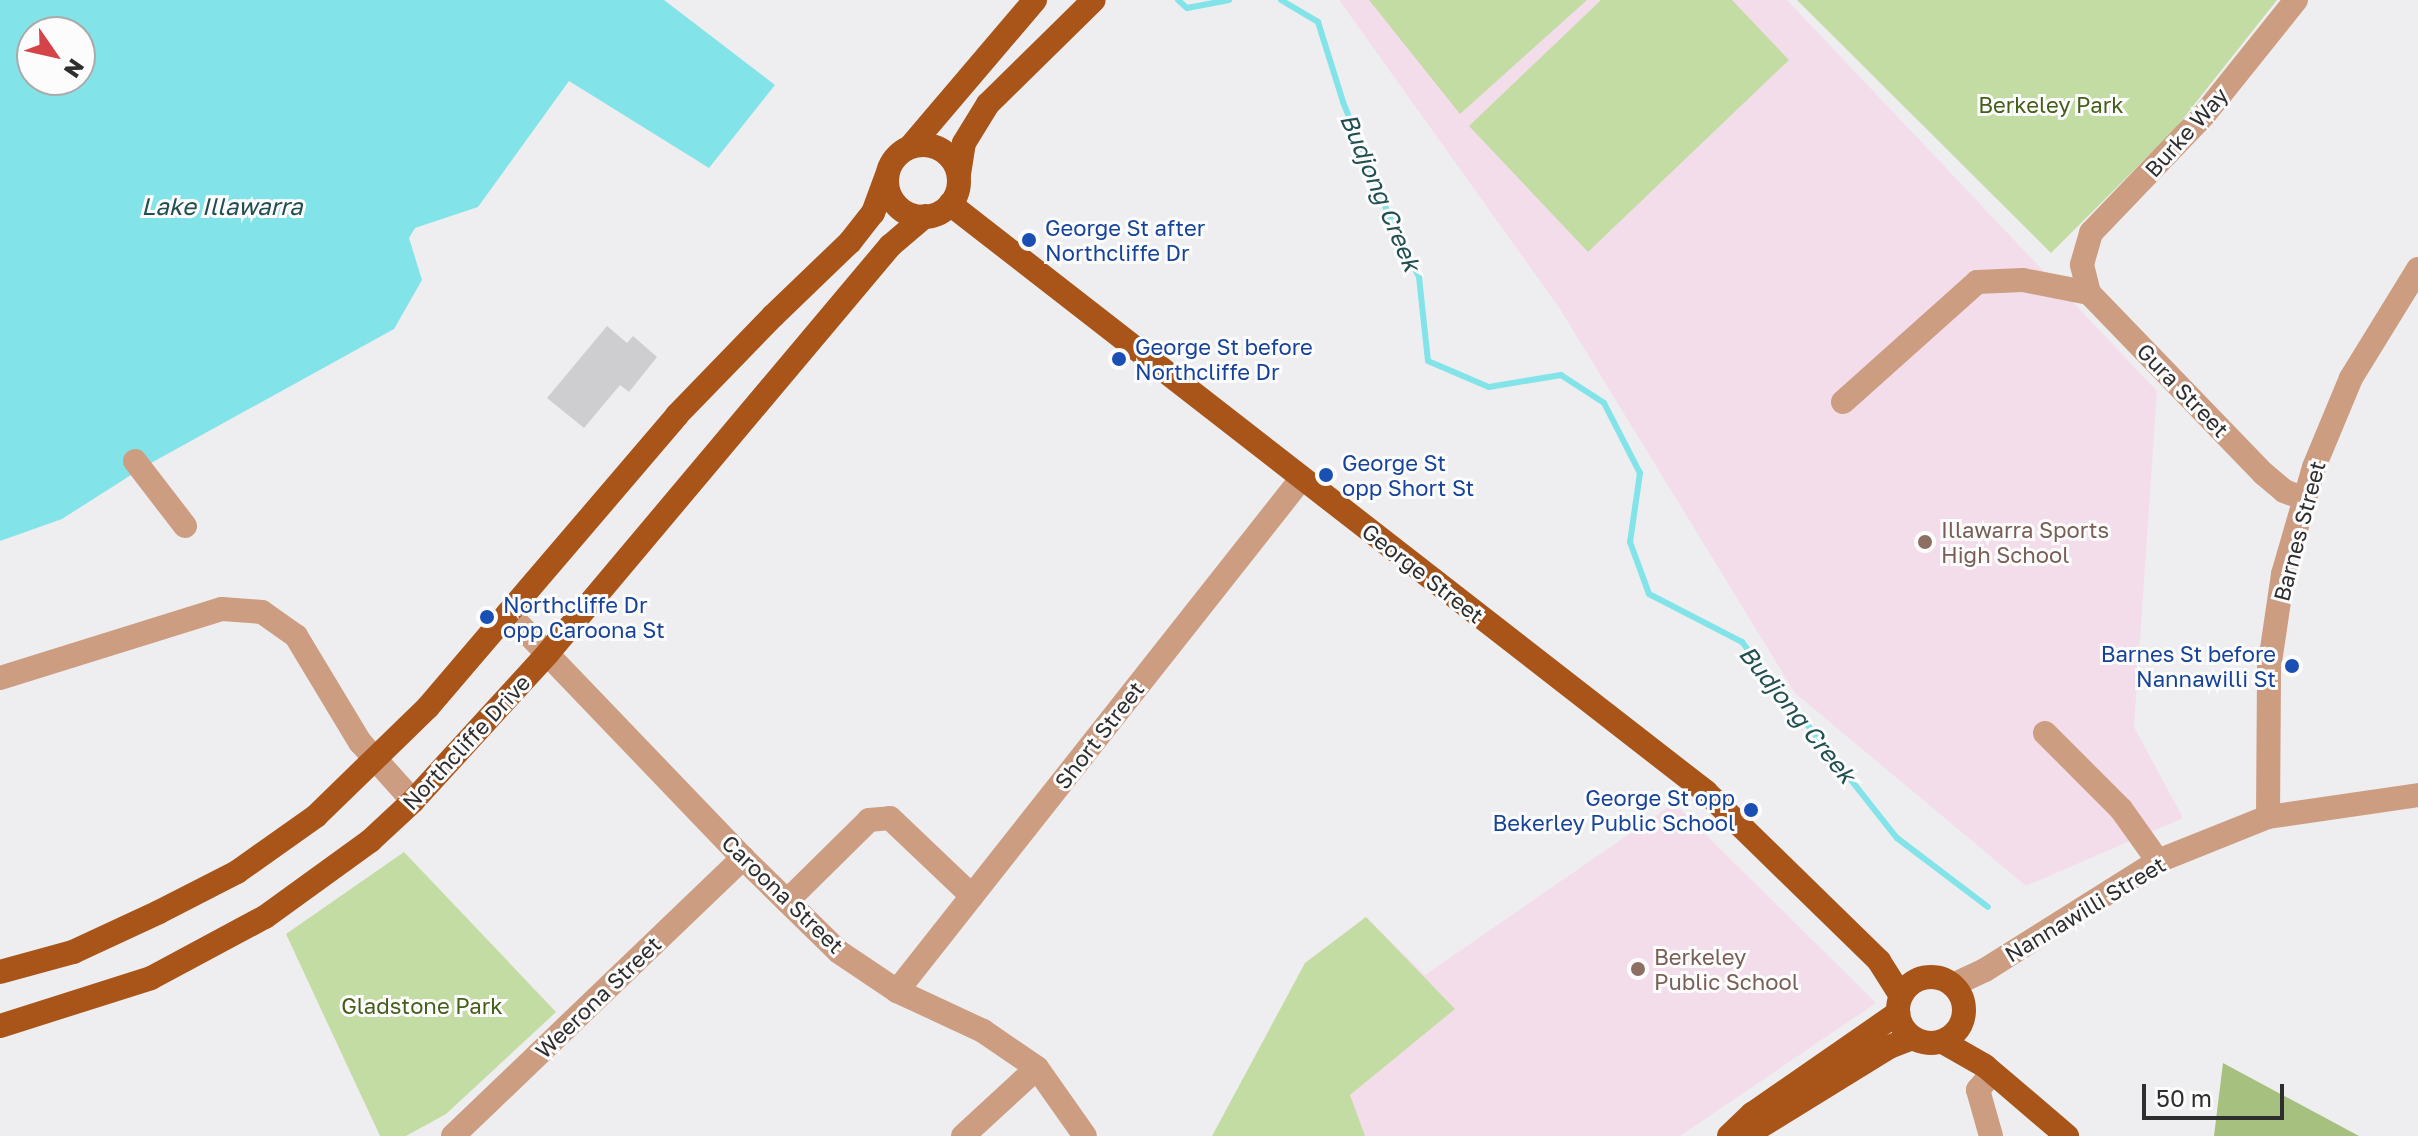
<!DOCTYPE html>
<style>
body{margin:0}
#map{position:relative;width:2418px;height:1136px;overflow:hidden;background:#eeeef0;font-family:"Golos Text",sans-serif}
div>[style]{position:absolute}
.education>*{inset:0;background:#f4ddea}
.green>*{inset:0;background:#c3dca3}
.forest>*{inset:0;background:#a5c07f}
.water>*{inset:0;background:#82e4e9}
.stream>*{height:6px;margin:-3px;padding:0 3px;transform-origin:3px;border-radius:3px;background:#82e4e9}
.building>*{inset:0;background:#ceced0}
.minor>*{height:24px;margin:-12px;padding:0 12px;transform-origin:12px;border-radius:12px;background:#cd9d82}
.major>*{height:24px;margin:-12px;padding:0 12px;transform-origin:12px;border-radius:12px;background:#a95519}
.major>.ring{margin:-12px;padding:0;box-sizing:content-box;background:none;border:24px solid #a95519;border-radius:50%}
.dots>*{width:22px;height:22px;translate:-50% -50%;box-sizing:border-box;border:4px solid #fcfcfd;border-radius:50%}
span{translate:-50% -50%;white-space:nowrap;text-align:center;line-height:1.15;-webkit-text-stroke:6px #fcfcfd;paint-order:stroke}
.park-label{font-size:22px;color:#455e1a}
.street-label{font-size:22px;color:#2e2e2e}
.transit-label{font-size:22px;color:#164399}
.left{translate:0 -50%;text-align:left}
.right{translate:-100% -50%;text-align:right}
.education-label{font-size:22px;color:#785e54}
.water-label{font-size:24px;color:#214e50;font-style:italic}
.north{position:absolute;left:16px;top:16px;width:80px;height:80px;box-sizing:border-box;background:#fcfcfd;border:2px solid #aaa;border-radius:50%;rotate:124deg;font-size:22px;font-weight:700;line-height:32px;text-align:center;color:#2e2e2e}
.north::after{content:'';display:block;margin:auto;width:28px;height:36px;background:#d34347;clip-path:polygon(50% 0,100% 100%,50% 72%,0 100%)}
.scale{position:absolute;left:2142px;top:1084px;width:142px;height:36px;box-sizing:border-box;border:4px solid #2e2e2e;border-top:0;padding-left:10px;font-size:24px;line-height:28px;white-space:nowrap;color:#2e2e2e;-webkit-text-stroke:6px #fcfcfd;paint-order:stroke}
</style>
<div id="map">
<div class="education">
<i style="clip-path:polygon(1339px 0,1787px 0,2157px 391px,2134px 727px,2183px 818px,2026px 886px,1795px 693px,1560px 309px)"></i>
<i style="clip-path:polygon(1674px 803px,1876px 1003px,1680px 1136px,1213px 1136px,1305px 963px,1366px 917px,1425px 975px)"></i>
</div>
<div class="green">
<i style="clip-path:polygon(1369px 0,1587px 0,1460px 114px)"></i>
<i style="clip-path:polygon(1601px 0,1732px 0,1789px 60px,1588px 252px,1469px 126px)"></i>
<i style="clip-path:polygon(1797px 0,2277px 0,2174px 130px,2051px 253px)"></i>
<i style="clip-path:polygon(404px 852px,556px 1012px,446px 1114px,406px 1136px,380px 1136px,286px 934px)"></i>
<i style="clip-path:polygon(1366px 917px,1455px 1009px,1350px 1095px,1365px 1136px,1212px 1136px,1305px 963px)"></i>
</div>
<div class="forest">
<i style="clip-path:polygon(2223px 1063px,2359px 1136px,2214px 1136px)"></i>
</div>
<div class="water">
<i style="clip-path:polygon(evenodd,0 0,664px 0,775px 85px,709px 168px,569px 81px,478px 207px,415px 228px,409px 238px,422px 280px,394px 329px,142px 468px,62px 519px,0 541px,0 0,32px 32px,80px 32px,80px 80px,32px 80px,32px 32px)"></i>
</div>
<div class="stream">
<i style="left:1178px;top:0;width:12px;rotate:42deg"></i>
<i style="left:1187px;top:8px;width:43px;rotate:-10.8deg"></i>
<i style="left:1281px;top:0;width:43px;rotate:30.7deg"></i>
<i style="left:1318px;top:22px;width:84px;rotate:72.6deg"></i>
<i style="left:1343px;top:102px;width:123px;rotate:68deg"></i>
<i style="left:1389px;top:216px;width:68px;rotate:63.8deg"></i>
<i style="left:1419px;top:277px;width:84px;rotate:83.9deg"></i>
<i style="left:1428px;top:361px;width:66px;rotate:23.1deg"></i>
<i style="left:1489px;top:387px;width:73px;rotate:-9.5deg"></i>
<i style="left:1561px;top:375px;width:51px;rotate:33.1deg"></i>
<i style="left:1604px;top:403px;width:79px;rotate:62.8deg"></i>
<i style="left:1640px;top:473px;width:70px;rotate:98.2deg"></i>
<i style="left:1630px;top:542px;width:55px;rotate:69.9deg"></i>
<i style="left:1649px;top:594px;width:105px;rotate:27.3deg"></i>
<i style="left:1742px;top:642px;width:250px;rotate:51.7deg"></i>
<i style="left:1897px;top:838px;width:114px;rotate:37.2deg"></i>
</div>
<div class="building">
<i style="clip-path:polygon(607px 326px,627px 343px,633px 336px,657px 357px,629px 392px,620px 385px,584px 428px,547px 398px)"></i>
</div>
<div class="minor">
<i style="left:2296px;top:0;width:147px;rotate:128.7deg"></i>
<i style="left:2204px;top:115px;width:163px;rotate:133.8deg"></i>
<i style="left:2091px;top:233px;width:33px;rotate:106deg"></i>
<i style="left:2082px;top:265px;width:29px;rotate:76deg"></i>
<i style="left:2089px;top:293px;width:252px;rotate:46deg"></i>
<i style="left:2264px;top:474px;width:26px;rotate:40deg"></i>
<i style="left:2284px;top:491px;width:22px;rotate:21deg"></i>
<i style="left:1843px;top:402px;width:180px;rotate:-41.8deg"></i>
<i style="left:1977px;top:282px;width:46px;rotate:-2.5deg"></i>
<i style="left:2023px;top:280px;width:67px;rotate:11.1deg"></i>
<i style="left:135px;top:461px;width:82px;rotate:52.4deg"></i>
<i style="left:508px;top:613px;width:339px;rotate:46.2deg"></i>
<i style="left:743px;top:858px;width:134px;rotate:44.4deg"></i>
<i style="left:839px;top:952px;width:70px;rotate:33.9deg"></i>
<i style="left:897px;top:991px;width:95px;rotate:24.9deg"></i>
<i style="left:983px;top:1031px;width:65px;rotate:34.4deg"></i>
<i style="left:1037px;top:1068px;width:83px;rotate:54.8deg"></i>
<i style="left:0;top:678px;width:232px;rotate:-17.3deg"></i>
<i style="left:222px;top:609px;width:40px;rotate:4.3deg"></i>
<i style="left:262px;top:612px;width:42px;rotate:35.2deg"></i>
<i style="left:296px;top:636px;width:124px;rotate:58.9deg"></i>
<i style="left:360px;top:742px;width:79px;rotate:48.1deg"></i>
<i style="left:2045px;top:733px;width:107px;rotate:45deg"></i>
<i style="left:2121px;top:809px;width:64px;rotate:54.6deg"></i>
<i style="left:2268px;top:817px;width:148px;rotate:-89.6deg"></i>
<i style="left:2269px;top:669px;width:96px;rotate:-81.6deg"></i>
<i style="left:2283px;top:574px;width:111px;rotate:-73.8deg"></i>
<i style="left:2314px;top:467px;width:96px;rotate:-67.4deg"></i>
<i style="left:2351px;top:378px;width:128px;rotate:-58.4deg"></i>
<i style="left:787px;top:901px;width:115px;rotate:-44.6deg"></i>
<i style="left:869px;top:820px;width:21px;rotate:-5deg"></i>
<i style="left:890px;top:818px;width:113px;rotate:43.6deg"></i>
<i style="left:1953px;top:985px;width:35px;rotate:-25deg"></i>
<i style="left:1985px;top:970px;width:204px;rotate:-32.2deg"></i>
<i style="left:2158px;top:861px;width:118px;rotate:-21.8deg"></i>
<i style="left:2268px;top:817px;width:152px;rotate:-8.3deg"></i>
<i style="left:897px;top:991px;width:652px;rotate:-51.72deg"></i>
<i style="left:453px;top:1136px;width:402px;rotate:-43.8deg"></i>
<i style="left:963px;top:1136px;width:100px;rotate:-42.6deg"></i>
<i style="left:1991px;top:1136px;width:48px;rotate:-105.8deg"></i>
<i style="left:1978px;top:1090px;width:22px;rotate:-51deg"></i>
</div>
<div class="major">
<i class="ring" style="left:887px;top:145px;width:48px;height:48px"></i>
<i style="left:910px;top:147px;width:193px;rotate:-49.6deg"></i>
<i style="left:959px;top:174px;width:31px;rotate:-81deg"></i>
<i style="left:964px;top:143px;width:46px;rotate:-58.4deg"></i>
<i style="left:988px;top:104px;width:148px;rotate:-44.5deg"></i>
<i style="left:950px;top:204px;width:958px;rotate:37.87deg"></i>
<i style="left:1706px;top:792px;width:242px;rotate:44.3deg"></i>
<i style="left:1879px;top:961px;width:41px;rotate:57.8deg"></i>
<i style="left:0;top:972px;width:76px;rotate:-15.3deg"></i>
<i style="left:73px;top:952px;width:95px;rotate:-24.9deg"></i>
<i style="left:159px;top:912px;width:88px;rotate:-27.1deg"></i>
<i style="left:237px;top:872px;width:97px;rotate:-35.3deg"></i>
<i style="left:316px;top:816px;width:156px;rotate:-44.2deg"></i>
<i style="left:428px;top:707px;width:384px;rotate:-49.5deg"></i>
<i style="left:677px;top:415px;width:138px;rotate:-45.9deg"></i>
<i style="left:773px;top:316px;width:107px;rotate:-43.9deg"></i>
<i style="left:850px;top:242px;width:37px;rotate:-52deg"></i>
<i style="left:873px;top:213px;width:40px;rotate:-69.8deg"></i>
<i class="ring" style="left:1898px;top:977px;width:42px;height:42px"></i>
<i style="left:0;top:1026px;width:158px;rotate:-17.6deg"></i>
<i style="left:151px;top:978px;width:129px;rotate:-28.2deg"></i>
<i style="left:265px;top:917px;width:130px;rotate:-35.9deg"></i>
<i style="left:370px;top:841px;width:59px;rotate:-42.9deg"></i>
<i style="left:413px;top:801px;width:200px;rotate:-47.6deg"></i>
<i style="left:548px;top:653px;width:532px;rotate:-49.96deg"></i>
<i style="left:890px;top:246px;width:46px;rotate:-40.6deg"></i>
<i style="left:1943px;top:1042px;width:48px;rotate:29.7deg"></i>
<i style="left:1985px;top:1066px;width:108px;rotate:40.5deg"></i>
<i style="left:1729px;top:1136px;width:32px;rotate:-44deg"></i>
<i style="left:1752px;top:1114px;width:178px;rotate:-34.7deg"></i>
<i style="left:1745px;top:1136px;width:169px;rotate:-31.7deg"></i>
<i style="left:1889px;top:1047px;width:25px;rotate:-21deg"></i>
</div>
<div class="dots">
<i style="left:1029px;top:240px;background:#1a4fb4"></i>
<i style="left:1119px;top:359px;background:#1a4fb4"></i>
<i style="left:1326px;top:475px;background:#1a4fb4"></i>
<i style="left:1925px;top:542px;background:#8d6e63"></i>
<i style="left:487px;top:617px;background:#1a4fb4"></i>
<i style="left:2292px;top:666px;background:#1a4fb4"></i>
<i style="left:1751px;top:810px;background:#1a4fb4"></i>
<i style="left:1638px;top:969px;background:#8d6e63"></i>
</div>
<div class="park-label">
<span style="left:2051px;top:105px">Berkeley Park</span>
<span style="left:422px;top:1006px">Gladstone Park</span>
</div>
<div class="street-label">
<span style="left:2186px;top:132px;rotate:-48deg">Burke Way</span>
<span style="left:2183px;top:390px;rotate:46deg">Gura Street</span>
<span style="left:2299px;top:531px;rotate:-75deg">Barnes Street</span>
<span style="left:1423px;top:573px;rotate:38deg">George Street</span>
<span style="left:1099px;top:735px;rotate:-52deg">Short Street</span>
<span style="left:466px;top:742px;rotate:-47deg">Northcliffe Drive</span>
<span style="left:783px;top:894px;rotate:44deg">Caroona Street</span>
<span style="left:2085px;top:909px;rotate:-31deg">Nannawilli Street</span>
<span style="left:598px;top:997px;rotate:-44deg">Weerona Street</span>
</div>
<div class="transit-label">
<span class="left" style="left:1045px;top:240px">George St after<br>Northcliffe Dr</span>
<span class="left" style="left:1135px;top:359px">George St before<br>Northcliffe Dr</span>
<span class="left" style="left:1342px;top:475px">George St<br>opp Short St</span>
<span class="left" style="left:503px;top:617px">Northcliffe Dr<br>opp Caroona St</span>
<span class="right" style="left:2276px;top:666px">Barnes St before<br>Nannawilli St</span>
<span class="right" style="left:1735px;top:810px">George St opp<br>Bekerley Public School</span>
</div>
<div class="education-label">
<span class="left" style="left:1941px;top:542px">Illawarra Sports<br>High School</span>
<span class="left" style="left:1654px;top:969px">Berkeley<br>Public School</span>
</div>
<div class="water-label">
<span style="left:1381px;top:192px;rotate:67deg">Budjong Creek</span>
<span style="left:222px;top:206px">Lake Illawarra</span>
<span style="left:1798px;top:714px;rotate:51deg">Budjong Creek</span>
</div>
<div class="north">N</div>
<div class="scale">50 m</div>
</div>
